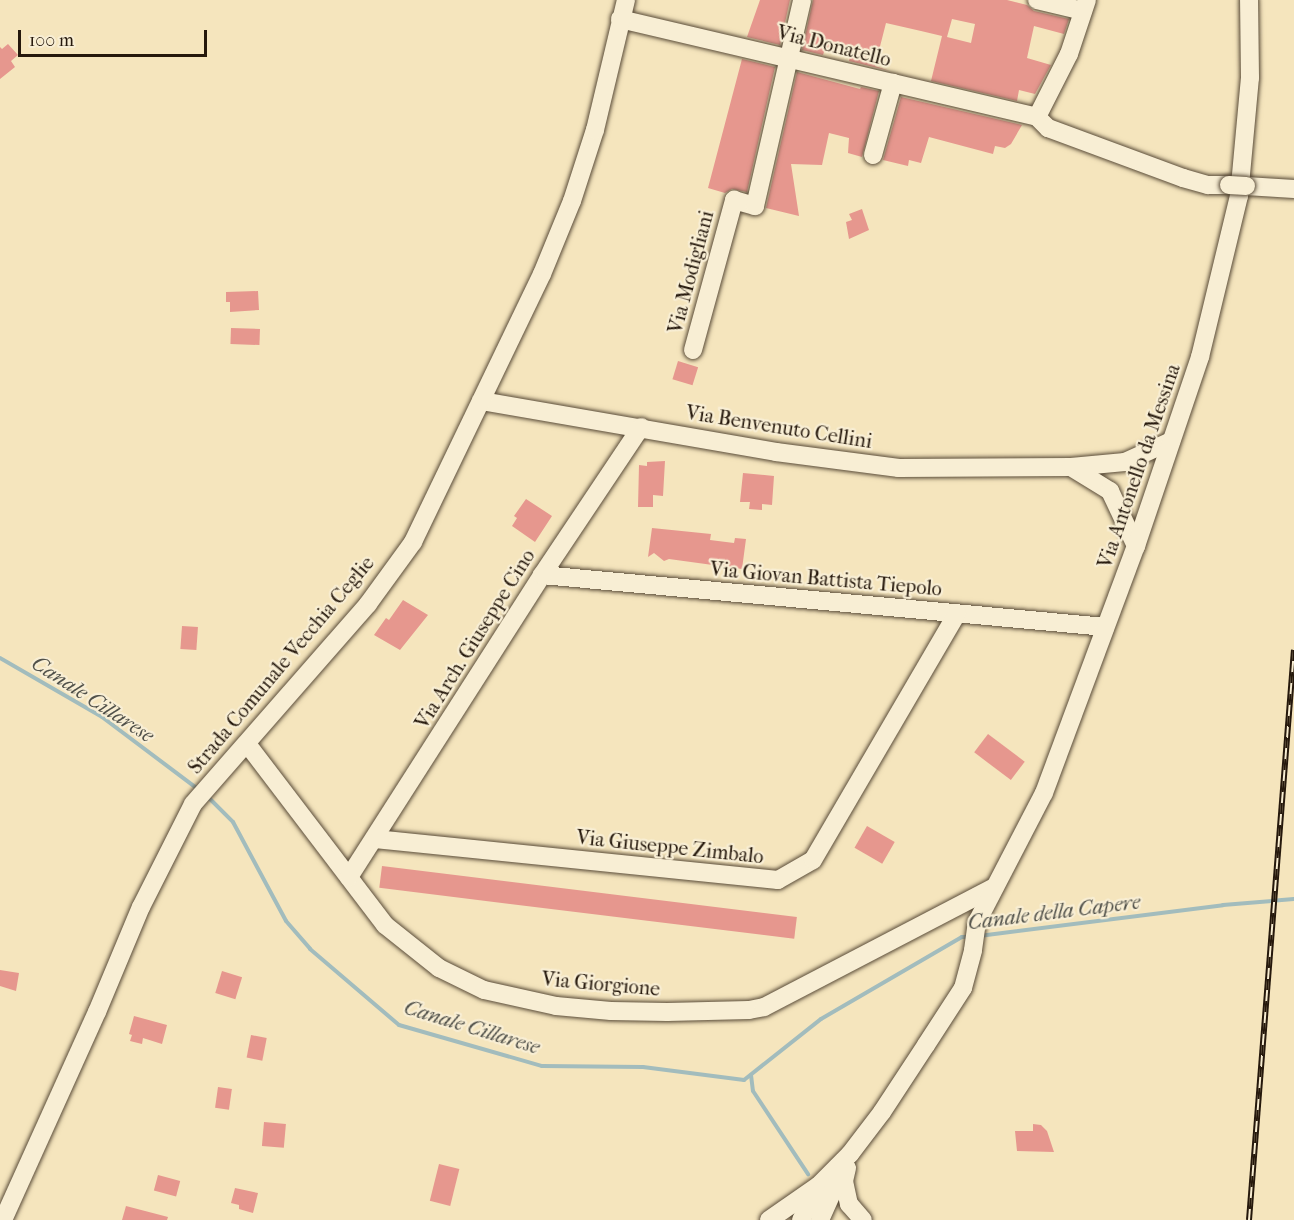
<!DOCTYPE html>
<style>
body{margin:0}
#map{position:relative;width:1294px;height:1220px;overflow:hidden;background:#f5e5bd;font-family:"IM FELL French Canon",serif}
div>[style]{position:absolute}
.stream>*{height:4px;margin:-2px;padding:0 2px;transform-origin:2px;border-radius:2px;background:#a2bcbd}
.building>*{inset:0;background:#e6978e;transform-origin:0 0}
.roads{filter:drop-shadow(0 0 2px #594b38) drop-shadow(0 0 2px #594b38)}
.minor>*{height:18px;margin:-9px;padding:0 9px;transform-origin:9px;border-radius:9px;background:#f8eed4}
.rail>*{height:6px;margin-top:-3px;transform-origin:0;background:repeating-linear-gradient(90deg,#f8eed4 0 11px,#25180c 0 22px);box-sizing:border-box;border-block:2px solid #25180c}
.bridges{filter:drop-shadow(0 0 2px #594b38) drop-shadow(0 0 2px #594b38)}
.minor-bridge>*{height:18px;margin:-9px;padding:0 9px;transform-origin:9px;border-radius:9px;background:#f8eed4}
span{translate:-50% -50%;white-space:nowrap;text-align:center;line-height:1.15;-webkit-text-stroke:4.5px #f8eed4;paint-order:stroke}
.street-label{font-size:20px;color:#25180c}
.water-label{font-size:21px;color:#51514a;font-style:italic}
.scale{position:absolute;left:18px;top:30px;width:189px;height:27px;box-sizing:border-box;border:3px solid #25180c;border-top:0;padding-left:8px;font-size:18px;line-height:21px;white-space:nowrap;color:#25180c;-webkit-text-stroke:4px #f8eed4;paint-order:stroke}
</style>
<div id="map">
<div class="stream">
<i style="left:0;top:658px;width:118px;rotate:30deg"></i>
<i style="left:102px;top:717px;width:120px;rotate:36.9deg"></i>
<i style="left:207px;top:796px;width:37px;rotate:45deg"></i>
<i style="left:233px;top:822px;width:112px;rotate:61.8deg"></i>
<i style="left:286px;top:921px;width:37px;rotate:49deg"></i>
<i style="left:310px;top:949px;width:117px;rotate:40.5deg"></i>
<i style="left:399px;top:1025px;width:149px;rotate:16deg"></i>
<i style="left:542px;top:1066px;width:101px;rotate:0.6deg"></i>
<i style="left:643px;top:1067px;width:102px;rotate:7.3deg"></i>
<i style="left:744px;top:1080px;width:98px;rotate:-38.4deg"></i>
<i style="left:821px;top:1019px;width:163px;rotate:-30.2deg"></i>
<i style="left:962px;top:937px;width:7px"></i>
<i style="left:979px;top:936px;width:246px;rotate:-7.2deg"></i>
<i style="left:1223px;top:905px;width:71px;rotate:-4.8deg"></i>
<i style="left:751px;top:1075px;width:16px;rotate:83deg"></i>
<i style="left:753px;top:1091px;width:100px;rotate:56.5deg"></i>
</div>
<div class="building">
<i style="clip-path:polygon(760px 0,790px 0,780px 45px,747px 37px)"></i>
<i style="clip-path:polygon(evenodd,813px 0,1007px 0,1027px 5px,1034px 11px,1069px 19px,1064px 34px,1034px 26px,1027px 58px,1051px 65px,1035px 94px,1019px 90px,1017px 101px,931px 81px,942px 36px,921px 31px,886px 23px,875px 66px,890px 71px,849px 61px,850px 55px,825px 49px,823px 55px,802px 50px,813px 0,952px 19px,975px 24px,971px 43px,947px 37px,952px 19px)"></i>
<i style="clip-path:polygon(8px 44px,18px 55px,11px 61px,15px 67px,0 79px,0 47px,2px 49px)"></i>
<i style="clip-path:polygon(742px 59px,775px 67px,747px 192px,732px 189px,725px 193px,708px 188px)"></i>
<i style="clip-path:polygon(797px 72px,860px 89px,861px 87px,879px 91px,862px 157px,848px 153px,849px 138px,829px 133px,822px 165px,791px 164px,799px 216px,766px 208px)"></i>
<i style="clip-path:polygon(901px 97px,1022px 125px,1011px 144px,1005px 148px,995px 146px,993px 154px,929px 137px,921px 163px,909px 160px,908px 166px,883px 160px)"></i>
<i style="clip-path:polygon(862px 209px,869px 230px,849px 239px,846px 222px,852px 220px,849px 214px)"></i>
<i style="clip-path:polygon(258px 291px,259px 310px,230px 312px,230px 302px,226px 302px,226px 292px)"></i>
<i style="left:231px;top:328px;width:29px;height:16px;rotate:2deg"></i>
<i style="left:678px;top:361px;width:21px;height:19px;rotate:17deg"></i>
<i style="clip-path:polygon(665px 461px,663px 496px,653px 495px,653px 507px,638px 507px,639px 465px,647px 466px,647px 462px)"></i>
<i style="clip-path:polygon(743px 473px,774px 476px,772px 505px,762px 504px,762px 510px,749px 509px,750px 502px,740px 502px)"></i>
<i style="clip-path:polygon(526px 499px,552px 516px,535px 542px,512px 526px,517px 518px,514px 516px)"></i>
<i style="clip-path:polygon(652px 528px,711px 534px,710px 540px,734px 543px,735px 538px,746px 539px,742px 569px,669px 559px,664px 561px,654px 553px,648px 557px)"></i>
<i style="clip-path:polygon(403px 600px,428px 615px,400px 650px,374px 635px,386px 618px,389px 620px)"></i>
<i style="left:182px;top:626px;width:16px;height:23px;rotate:4deg"></i>
<i style="left:988px;top:734px;width:46px;height:23px;rotate:37deg"></i>
<i style="left:867px;top:826px;width:32px;height:25px;rotate:30deg"></i>
<i style="left:382px;top:866px;width:418px;height:22px;rotate:7deg"></i>
<i style="clip-path:polygon(0 970px,19px 973px,16px 991px,0 986px)"></i>
<i style="left:222px;top:971px;width:21px;height:23px;rotate:17deg"></i>
<i style="clip-path:polygon(134px 1016px,167px 1025px,162px 1044px,143px 1038px,142px 1044px,130px 1041px,132px 1035px,129px 1034px)"></i>
<i style="left:251px;top:1035px;width:16px;height:23px;rotate:11deg"></i>
<i style="left:218px;top:1087px;width:14px;height:21px;rotate:8deg"></i>
<i style="left:264px;top:1122px;width:22px;height:24px;rotate:5deg"></i>
<i style="clip-path:polygon(1033px 1124px,1041px 1125px,1047px 1131px,1054px 1152px,1017px 1151px,1015px 1131px,1033px 1131px)"></i>
<i style="left:439px;top:1164px;width:21px;height:38px;rotate:14deg"></i>
<i style="left:158px;top:1175px;width:23px;height:16px;rotate:15deg"></i>
<i style="clip-path:polygon(235px 1188px,258px 1193px,253px 1213px,239px 1209px,239px 1205px,231px 1203px)"></i>
<i style="clip-path:polygon(126px 1206px,168px 1217px,167px 1220px,122px 1220px)"></i>
</div>
<div class="roads">
<div class="minor">
<i style="left:1037px;top:0;width:47px;rotate:13.4deg"></i>
<i style="left:620px;top:19px;width:428px;rotate:13.2deg"></i>
<i style="left:1037px;top:117px;width:16px;rotate:45deg"></i>
<i style="left:1048px;top:128px;width:144px;rotate:20.3deg"></i>
<i style="left:1183px;top:178px;width:26px;rotate:16deg"></i>
<i style="left:1208px;top:185px;width:21px"></i>
<i style="left:1037px;top:117px;width:71px;rotate:-63.1deg"></i>
<i style="left:1069px;top:54px;width:57px;rotate:-71.6deg"></i>
<i style="left:873px;top:155px;width:75px;rotate:-74.5deg"></i>
<i style="left:1246px;top:186px;width:48px;rotate:3.6deg"></i>
<i style="left:693px;top:350px;width:156px;rotate:-74.7deg"></i>
<i style="left:734px;top:200px;width:22px;rotate:16deg"></i>
<i style="left:755px;top:206px;width:211px;rotate:-77.1deg"></i>
<i style="left:481px;top:401px;width:299px;rotate:9.8deg"></i>
<i style="left:776px;top:452px;width:124px;rotate:7.4deg"></i>
<i style="left:899px;top:468px;width:172px;rotate:-0.3deg"></i>
<i style="left:1071px;top:467px;width:54px;rotate:-5.3deg"></i>
<i style="left:1125px;top:462px;width:51px;rotate:-24.5deg"></i>
<i style="left:1071px;top:467px;width:46px;rotate:31.6deg"></i>
<i style="left:1110px;top:491px;width:61px;rotate:64.7deg"></i>
<i style="left:542px;top:575px;width:566px;rotate:5.27deg"></i>
<i style="left:248px;top:745px;width:226px;rotate:52.7deg"></i>
<i style="left:385px;top:925px;width:69px;rotate:38.5deg"></i>
<i style="left:439px;top:968px;width:50px;rotate:26.1deg"></i>
<i style="left:484px;top:990px;width:74px;rotate:12.5deg"></i>
<i style="left:556px;top:1006px;width:55px;rotate:5.2deg"></i>
<i style="left:611px;top:1011px;width:56px;rotate:1deg"></i>
<i style="left:667px;top:1012px;width:82px;rotate:-1.4deg"></i>
<i style="left:749px;top:1010px;width:15px;rotate:-11deg"></i>
<i style="left:764px;top:1007px;width:260px;rotate:-27.5deg"></i>
<i style="left:375px;top:839px;width:405px;rotate:5.8deg"></i>
<i style="left:778px;top:880px;width:40px;rotate:-29.7deg"></i>
<i style="left:813px;top:860px;width:285px;rotate:-59.7deg"></i>
<i style="left:349px;top:877px;width:358px;rotate:-57.4deg"></i>
<i style="left:542px;top:575px;width:178px;rotate:-56.2deg"></i>
<i style="left:847px;top:1168px;width:13px;rotate:103deg"></i>
<i style="left:844px;top:1181px;width:24px;rotate:78deg"></i>
<i style="left:849px;top:1204px;width:21px;rotate:49deg"></i>
<i style="left:3px;top:1220px;width:228px;rotate:-65.7deg"></i>
<i style="left:97px;top:1012px;width:114px;rotate:-67.3deg"></i>
<i style="left:141px;top:907px;width:115px;rotate:-63.2deg"></i>
<i style="left:193px;top:804px;width:266px;rotate:-48.8deg"></i>
<i style="left:368px;top:604px;width:77px;rotate:-54deg"></i>
<i style="left:413px;top:542px;width:297px;rotate:-64.3deg"></i>
<i style="left:542px;top:274px;width:79px;rotate:-67.7deg"></i>
<i style="left:572px;top:201px;width:75px;rotate:-72.1deg"></i>
<i style="left:595px;top:130px;width:134px;rotate:-76.6deg"></i>
<i style="left:769px;top:1220px;width:60px;rotate:-34.8deg"></i>
<i style="left:818px;top:1186px;width:45px;rotate:-45deg"></i>
<i style="left:850px;top:1154px;width:53px;rotate:-52.7deg"></i>
<i style="left:882px;top:1112px;width:80px;rotate:-56.7deg"></i>
<i style="left:926px;top:1045px;width:68px;rotate:-57deg"></i>
<i style="left:963px;top:988px;width:39px;rotate:-75deg"></i>
<i style="left:973px;top:950px;width:28px;rotate:-82deg"></i>
<i style="left:977px;top:922px;width:145px;rotate:-62.6deg"></i>
<i style="left:1044px;top:793px;width:264px;rotate:-69.6deg"></i>
<i style="left:1136px;top:546px;width:200px;rotate:-71.3deg"></i>
<i style="left:1200px;top:357px;width:166px;rotate:-76.4deg"></i>
<i style="left:1239px;top:196px;width:119px;rotate:-84.7deg"></i>
<i style="left:1250px;top:78px;width:78px;rotate:-90.7deg"></i>
<i style="left:801px;top:1220px;width:34px;rotate:-63deg"></i>
<i style="left:820px;top:1220px;width:61px;rotate:-65.9deg"></i>
</div>
</div>
<div class="rail">
<i style="left:1249px;top:1220px;width:572px;rotate:-85.49deg"></i>
</div>
<div class="bridges">
<div class="minor-bridge">
<i style="left:1229px;top:185px;width:17px;rotate:3deg"></i>
</div>
</div>
<div class="street-label">
<span style="left:834px;top:46px;rotate:14deg">Via Donatello</span>
<span style="left:691px;top:272px;rotate:-75deg">Via Modigliani</span>
<span style="left:779px;top:427px;rotate:9deg">Via Benvenuto Cellini</span>
<span style="left:1139px;top:466px;rotate:-71deg">Via Antonello da Messina</span>
<span style="left:826px;top:579px;rotate:5deg">Via Giovan Battista Tiepolo</span>
<span style="left:475px;top:639px;rotate:-58deg">Via Arch. Giuseppe Cino</span>
<span style="left:281px;top:665px;rotate:-50deg">Strada Comunale Vecchia Ceglie</span>
<span style="left:670px;top:847px;rotate:6deg">Via Giuseppe Zimbalo</span>
<span style="left:601px;top:984px;rotate:5deg">Via Giorgione</span>
</div>
<div class="water-label">
<span style="left:93px;top:699px;rotate:33deg">Canale Cillarese</span>
<span style="left:1054px;top:912px;rotate:-7deg">Canale della Capere</span>
<span style="left:472px;top:1027px;rotate:17deg">Canale Cillarese</span>
</div>
<div class="scale">100 m</div>
</div>
